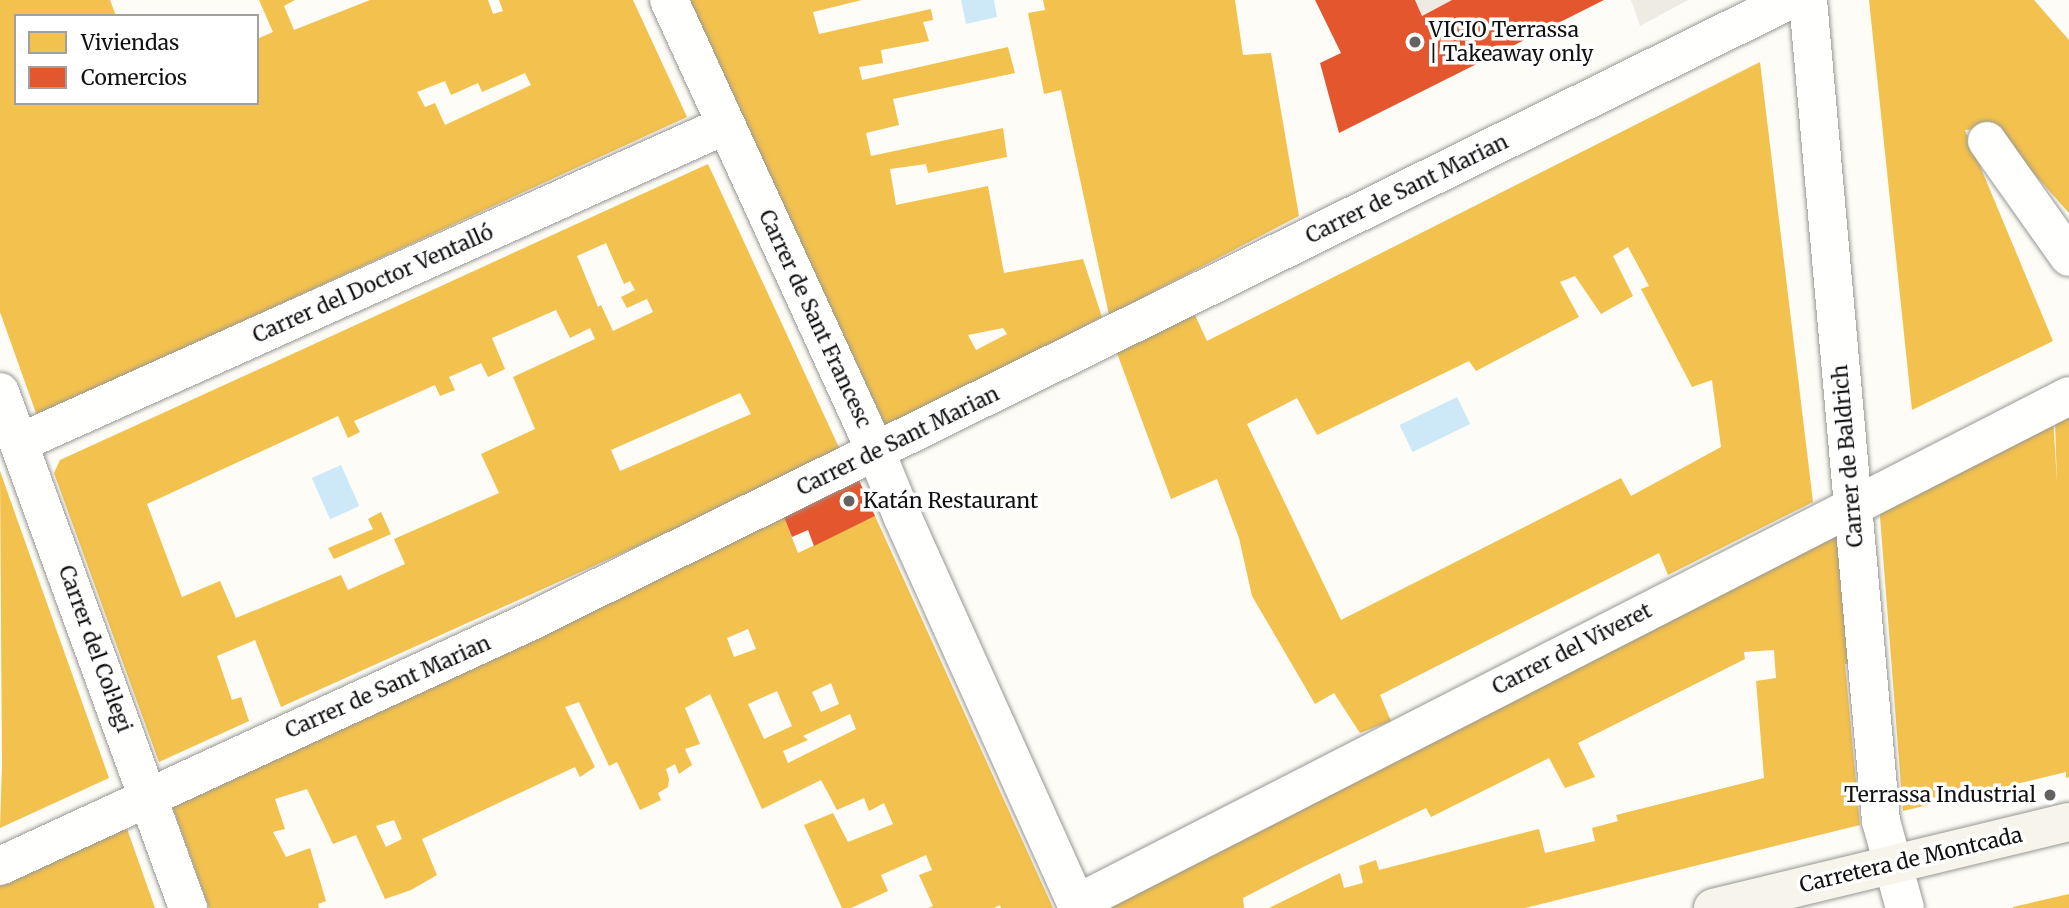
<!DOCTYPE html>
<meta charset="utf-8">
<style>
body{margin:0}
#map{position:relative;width:2069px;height:908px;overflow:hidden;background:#fdfcf7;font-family:Merriweather,serif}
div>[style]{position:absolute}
.plaza>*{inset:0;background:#edebe2}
.water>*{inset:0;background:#cde8f7;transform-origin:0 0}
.homes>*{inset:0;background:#f2c14e}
.shops>*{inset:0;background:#e4572e}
.roads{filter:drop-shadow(0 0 2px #979795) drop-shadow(0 0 2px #979795)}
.street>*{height:38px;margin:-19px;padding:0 19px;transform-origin:19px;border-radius:19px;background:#fffffe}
.secondary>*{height:38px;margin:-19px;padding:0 19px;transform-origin:19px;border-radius:19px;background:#f6f4eb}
.dots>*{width:19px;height:19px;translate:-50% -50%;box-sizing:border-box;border:4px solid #fff;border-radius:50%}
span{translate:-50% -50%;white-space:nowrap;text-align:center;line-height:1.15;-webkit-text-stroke:7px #fff;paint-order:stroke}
.poi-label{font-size:21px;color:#111}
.left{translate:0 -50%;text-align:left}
.right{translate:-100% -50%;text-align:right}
.street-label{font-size:21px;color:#111}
.legend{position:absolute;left:14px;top:14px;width:245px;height:91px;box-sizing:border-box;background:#fff;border:2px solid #a0a0a0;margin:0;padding:9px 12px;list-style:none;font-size:21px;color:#111}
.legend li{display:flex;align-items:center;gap:14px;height:35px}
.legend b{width:35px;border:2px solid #a0a0a0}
</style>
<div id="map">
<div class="plaza">
<i style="clip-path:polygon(1415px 0,1452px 0,1422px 16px)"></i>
<i style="clip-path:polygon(1631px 0,1688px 0,1640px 26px)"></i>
</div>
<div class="water">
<i style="clip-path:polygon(961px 0,994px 0,997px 17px,966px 24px)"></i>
<i style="left:1457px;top:397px;width:30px;height:64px;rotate:64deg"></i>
<i style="left:341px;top:465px;width:45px;height:32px;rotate:66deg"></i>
</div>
<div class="homes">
<i style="clip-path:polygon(evenodd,0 0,110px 0,116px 16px,16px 16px,16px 103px,257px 103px,257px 39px,273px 32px,259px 0,295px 0,284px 6px,294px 30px,370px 0,488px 0,493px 14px,503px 11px,499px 0,633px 0,687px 117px,37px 416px,0 312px,0 0,525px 73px,531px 85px,445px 125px,435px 103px,425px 107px,417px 92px,445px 81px,451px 95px,478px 83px,482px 92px,525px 73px)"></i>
<i style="clip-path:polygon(evenodd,684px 0,862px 0,813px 12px,819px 34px,931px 9px,933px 20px,923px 22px,929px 41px,881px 50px,883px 63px,859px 67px,862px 80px,1008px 47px,1015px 73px,893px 99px,899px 125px,866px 133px,871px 156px,1003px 128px,1007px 157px,928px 173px,926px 164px,890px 169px,896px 205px,988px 186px,1004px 273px,1083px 259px,1102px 317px,887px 429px,684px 0,1003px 328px,1007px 334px,976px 350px,968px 335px,1003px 328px)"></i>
<i style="clip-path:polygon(1043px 0,1235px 0,1243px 55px,1271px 53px,1299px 216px,1109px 315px,1061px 90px,1044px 94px,1028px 13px,1045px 10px)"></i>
<i style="clip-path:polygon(1869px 0,2034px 0,2069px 40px,2069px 213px,1993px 128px,1965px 130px,2053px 341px,1912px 410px)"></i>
<i style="clip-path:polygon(evenodd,1760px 62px,1813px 502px,1668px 575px,1659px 553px,1380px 695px,1391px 721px,1360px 733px,1334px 693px,1315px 704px,1252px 596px,1239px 538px,1217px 479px,1171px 499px,1117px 353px,1194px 313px,1207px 341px,1760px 62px,1628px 247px,1649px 286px,1641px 289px,1692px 387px,1712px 380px,1721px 447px,1631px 496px,1621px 478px,1341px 620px,1247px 424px,1297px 398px,1317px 435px,1469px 361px,1476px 371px,1579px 317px,1560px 282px,1575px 276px,1601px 314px,1633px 296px,1613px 256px,1628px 247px)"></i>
<i style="clip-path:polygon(evenodd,708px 164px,842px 454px,281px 707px,255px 640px,217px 656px,232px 700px,241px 697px,249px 721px,159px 762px,54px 473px,60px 460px,708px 164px,606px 243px,624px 284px,630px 281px,635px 290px,621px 297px,627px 308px,647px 299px,653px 312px,613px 331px,601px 305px,598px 307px,577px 256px,606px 243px,708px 164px,556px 310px,570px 338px,590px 328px,595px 339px,513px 377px,535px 429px,481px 454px,499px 493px,394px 539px,405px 564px,348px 590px,341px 575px,236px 618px,220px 581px,182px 597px,147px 504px,338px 416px,348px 438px,360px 432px,354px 421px,435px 385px,440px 396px,455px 390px,449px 377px,481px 363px,488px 377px,505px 369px,492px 338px,556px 310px,708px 164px,740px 393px,751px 414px,620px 471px,611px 450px,740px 393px)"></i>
<i style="clip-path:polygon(2069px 414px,2069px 777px,2066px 778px,2066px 772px,1903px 811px,1879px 504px,2053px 416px,2057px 483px,2055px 421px)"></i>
<i style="clip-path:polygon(0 471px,109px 778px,0 828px,2px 765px)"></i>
<i style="clip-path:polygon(381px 512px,391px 534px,334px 559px,328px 548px,373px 529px,368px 519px)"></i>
<i style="clip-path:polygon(evenodd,783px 515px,798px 553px,875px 516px,1053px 908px,1001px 908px,1000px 905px,994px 908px,928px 908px,933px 906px,919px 875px,932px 870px,926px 855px,881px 875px,888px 891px,851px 908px,842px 908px,804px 825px,833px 813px,848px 842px,893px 824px,884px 803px,869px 811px,864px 798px,837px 810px,821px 780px,762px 809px,710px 694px,685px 708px,700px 744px,685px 749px,692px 765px,679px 774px,675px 764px,666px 769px,669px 779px,668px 787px,658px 793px,661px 800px,640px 810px,617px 762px,609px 766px,579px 702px,565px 707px,595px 767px,580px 777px,575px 767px,422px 839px,437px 875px,411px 890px,385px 899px,356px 835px,333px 844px,307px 789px,275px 799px,285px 829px,273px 832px,286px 857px,310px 848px,326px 901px,318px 904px,319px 908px,209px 908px,170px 800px,783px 515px,748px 629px,756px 649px,734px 657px,727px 638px,748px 629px,783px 515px,831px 683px,839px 704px,821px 712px,812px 692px,831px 683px,783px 515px,777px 691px,792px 726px,764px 739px,748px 704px,777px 691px,783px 515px,850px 714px,856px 729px,788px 763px,783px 751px,808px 740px,803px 736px,850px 714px,783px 515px,394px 820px,402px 839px,386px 847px,376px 826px,394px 820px)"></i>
<i style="clip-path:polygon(1834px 533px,1839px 538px,1850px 664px,1845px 664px,1860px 825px,1525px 908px,1269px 908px,1340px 873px,1344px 888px,1363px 883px,1359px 866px,1376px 860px,1379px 870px,1539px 829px,1545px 853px,1595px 841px,1592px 828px,1618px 821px,1616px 815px,1764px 778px,1756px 681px,1776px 678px,1774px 650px,1744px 652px,1745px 659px,1578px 743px,1595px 777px,1565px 788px,1549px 758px,1431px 817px,1426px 808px,1305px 866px,1243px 898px,1244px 908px,1107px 908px)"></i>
<i style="clip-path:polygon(126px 826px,155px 908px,0 908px,0 885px)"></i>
<i style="clip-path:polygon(2069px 894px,2069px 908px,2013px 908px,2013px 907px)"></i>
</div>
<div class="shops">
<i style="clip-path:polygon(1315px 0,1415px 0,1422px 16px,1452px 0,1604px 0,1339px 133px,1320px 63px,1341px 53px)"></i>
<i style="clip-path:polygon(858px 478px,875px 516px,814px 546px,808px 530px,792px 537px,783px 515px)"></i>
</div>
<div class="roads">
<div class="street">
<i style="left:669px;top:0;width:497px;rotate:65.4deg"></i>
<i style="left:876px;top:452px;width:71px;rotate:67.8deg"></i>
<i style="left:903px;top:518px;width:427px;rotate:65.8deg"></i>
<i style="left:1808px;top:0;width:824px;rotate:84.92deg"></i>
<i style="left:1881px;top:821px;width:90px;rotate:74.6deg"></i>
<i style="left:1987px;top:141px;width:142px;rotate:54.7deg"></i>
<i style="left:0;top:392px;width:549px;rotate:69.98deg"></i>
<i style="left:19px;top:443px;width:775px;rotate:-24.22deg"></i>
<i style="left:0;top:866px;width:578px;rotate:-24.75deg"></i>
<i style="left:525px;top:624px;width:1411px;rotate:-26.26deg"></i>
<i style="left:1076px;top:904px;width:1115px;rotate:-27.09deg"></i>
</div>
<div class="secondary">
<i style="left:1713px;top:908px;width:366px;rotate:-13.6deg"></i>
</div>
</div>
<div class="dots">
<i style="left:1415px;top:42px;background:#646362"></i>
<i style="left:849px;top:501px;background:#646362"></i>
<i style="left:2050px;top:795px;background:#646362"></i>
</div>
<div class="poi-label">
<span class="left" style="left:1429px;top:42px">VICIO Terrassa<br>| Takeaway only</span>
<span class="left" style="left:863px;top:501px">Katán Restaurant</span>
<span class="right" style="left:2036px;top:795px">Terrassa Industrial</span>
</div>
<div class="street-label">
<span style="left:1407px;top:189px;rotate:-26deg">Carrer de Sant Marian</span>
<span style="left:373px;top:284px;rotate:-24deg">Carrer del Doctor Ventalló</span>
<span style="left:815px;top:319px;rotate:65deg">Carrer de Sant Francesc</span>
<span style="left:898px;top:441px;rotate:-26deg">Carrer de Sant Marian</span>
<span style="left:1848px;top:456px;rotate:-95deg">Carrer de Baldrich</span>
<span style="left:95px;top:649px;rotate:70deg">Carrer del Col·legi</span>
<span style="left:1572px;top:649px;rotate:-27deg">Carrer del Viveret</span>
<span style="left:388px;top:687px;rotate:-24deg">Carrer de Sant Marian</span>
<span style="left:1911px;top:860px;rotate:-13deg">Carretera de Montcada</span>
</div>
<ul class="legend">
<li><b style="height:19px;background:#f2c14e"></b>Viviendas</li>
<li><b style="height:19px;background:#e4572e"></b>Comercios</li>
</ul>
</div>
